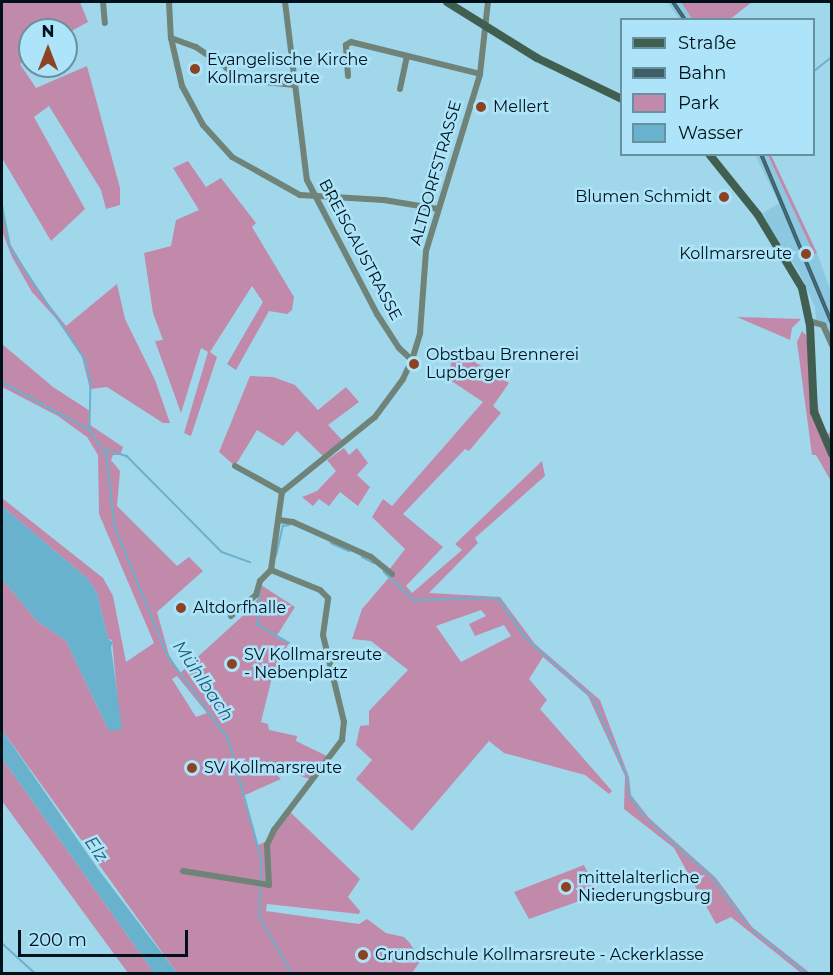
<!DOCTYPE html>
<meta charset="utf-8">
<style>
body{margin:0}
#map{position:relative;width:833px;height:975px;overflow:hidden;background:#a1d7eb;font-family:Montserrat,sans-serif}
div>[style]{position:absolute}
.built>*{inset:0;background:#8cc9e1}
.green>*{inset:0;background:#c18aaa}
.water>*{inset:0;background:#69b2cd}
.stream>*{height:1.5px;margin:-0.75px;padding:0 0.75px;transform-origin:0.75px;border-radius:0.75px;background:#69b2cd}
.street>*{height:6px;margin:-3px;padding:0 3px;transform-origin:3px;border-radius:3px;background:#6f8379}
.secondary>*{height:8px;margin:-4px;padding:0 4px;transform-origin:4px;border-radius:4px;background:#415f51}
.rail>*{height:4px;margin-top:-2px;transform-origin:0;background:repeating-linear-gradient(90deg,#aee4f9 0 4.5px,#3e5e6a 0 9px);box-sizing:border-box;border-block:2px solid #3e5e6a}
.dots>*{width:16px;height:16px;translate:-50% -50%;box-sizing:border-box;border:3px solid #aee4f9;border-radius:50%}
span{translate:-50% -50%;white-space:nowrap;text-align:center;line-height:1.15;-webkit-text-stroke:5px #aee4f9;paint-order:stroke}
.poi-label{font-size:16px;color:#001219}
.left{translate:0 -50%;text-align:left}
.right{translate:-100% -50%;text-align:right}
.street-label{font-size:16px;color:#001219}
.water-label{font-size:18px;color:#235d71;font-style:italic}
.frame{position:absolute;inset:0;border:3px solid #001219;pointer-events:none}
.legend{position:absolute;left:620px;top:18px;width:195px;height:138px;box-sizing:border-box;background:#aee4f9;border:2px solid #68909f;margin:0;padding:8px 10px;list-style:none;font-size:18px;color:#001219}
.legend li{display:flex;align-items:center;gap:12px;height:30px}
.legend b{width:30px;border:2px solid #68909f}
.north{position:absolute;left:18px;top:18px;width:60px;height:60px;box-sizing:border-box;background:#aee4f9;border:2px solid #68909f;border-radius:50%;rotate:0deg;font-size:16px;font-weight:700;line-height:24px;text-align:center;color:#001219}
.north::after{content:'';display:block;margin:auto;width:21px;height:27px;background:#8b4322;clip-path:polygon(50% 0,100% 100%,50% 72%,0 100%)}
.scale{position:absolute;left:18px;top:930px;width:170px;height:27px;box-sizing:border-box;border:3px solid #001219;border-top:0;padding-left:8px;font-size:18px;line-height:21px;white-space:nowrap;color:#001219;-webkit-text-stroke:4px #aee4f9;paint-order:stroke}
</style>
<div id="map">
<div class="built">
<i style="clip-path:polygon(667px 2px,681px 2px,692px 19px,679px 19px)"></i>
<i style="clip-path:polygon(755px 155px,768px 155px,817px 253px,831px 291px,831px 345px,826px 329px,816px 321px,815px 307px,799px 272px,761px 214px,779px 203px)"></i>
</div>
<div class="green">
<i style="clip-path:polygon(2px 2px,80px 2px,88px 22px,66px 34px,66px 30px,30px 30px,30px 57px,20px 64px,36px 88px,87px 66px,120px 188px,120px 205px,106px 209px,101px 190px,49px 106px,34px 117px,85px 209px,51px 241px,2px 158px)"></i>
<i style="clip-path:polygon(681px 2px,752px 2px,729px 20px,692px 19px)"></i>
<i style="clip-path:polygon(768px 155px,771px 155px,817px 253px,814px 254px)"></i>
<i style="clip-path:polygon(188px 161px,206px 187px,221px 178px,256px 223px,252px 227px,294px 297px,292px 310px,287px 314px,269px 311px,236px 370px,227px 364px,263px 302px,252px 286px,210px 352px,217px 357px,191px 436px,184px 433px,208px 352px,201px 348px,181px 413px,155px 341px,163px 340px,153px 313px,144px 253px,171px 246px,176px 220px,199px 210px,173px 168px)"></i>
<i style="clip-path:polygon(2px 199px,9px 242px,41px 295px,66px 326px,117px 284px,125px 319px,155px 380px,170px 423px,163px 423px,107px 387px,90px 389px,82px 357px,61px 324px,32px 292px,12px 257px,2px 231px)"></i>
<i style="clip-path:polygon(737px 317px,801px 319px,792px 328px,790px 340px)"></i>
<i style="clip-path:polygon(802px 331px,806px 335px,819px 412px,827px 434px,831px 432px,831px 481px,816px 455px,812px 455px,797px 342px)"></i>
<i style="clip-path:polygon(evenodd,2px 344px,53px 387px,90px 411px,90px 425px,123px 447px,120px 455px,113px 455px,111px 460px,120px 471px,117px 506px,177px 566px,189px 557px,203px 571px,157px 612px,169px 655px,180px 673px,247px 612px,260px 596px,261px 585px,295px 607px,276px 637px,289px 643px,274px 669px,261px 722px,268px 724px,269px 730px,297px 736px,296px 741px,331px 758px,313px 780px,279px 769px,276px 774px,281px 779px,243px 796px,258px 845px,269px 840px,289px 811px,360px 879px,348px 897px,360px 911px,359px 914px,267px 904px,266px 911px,359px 924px,367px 919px,386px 933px,404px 937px,409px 942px,421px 960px,412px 973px,177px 973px,2px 730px,2px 579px,36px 620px,66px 641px,107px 727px,119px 715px,112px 640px,108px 639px,97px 593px,88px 579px,2px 506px,2px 498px,103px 578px,113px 596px,126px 662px,154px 643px,99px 514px,98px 455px,87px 437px,58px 416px,2px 387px,2px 344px,177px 676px,207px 713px,196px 717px,172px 679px,177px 676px)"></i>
<i style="clip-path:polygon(evenodd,455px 350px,509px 383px,493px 406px,501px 413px,469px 451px,465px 449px,403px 514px,443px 547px,406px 586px,412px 593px,462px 550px,455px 544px,542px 461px,545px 476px,475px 538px,478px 543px,429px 593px,500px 597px,535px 644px,600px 700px,629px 777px,631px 795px,649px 818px,716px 878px,752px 927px,810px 973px,801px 973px,731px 917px,716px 924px,674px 848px,624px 809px,625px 776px,588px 696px,543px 657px,529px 679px,547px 700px,540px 709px,612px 791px,609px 794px,585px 775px,504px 753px,489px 741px,412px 831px,356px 779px,372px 760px,356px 745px,360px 726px,369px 725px,369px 711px,408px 670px,371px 641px,352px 639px,362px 609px,392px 574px,389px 570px,405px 549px,372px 517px,383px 499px,392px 506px,483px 402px,447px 378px,455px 350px,481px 610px,486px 616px,469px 624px,475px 636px,504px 625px,511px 636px,461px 662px,436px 626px,481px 610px)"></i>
<i style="clip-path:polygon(250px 376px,273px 377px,295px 385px,318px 410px,346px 387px,359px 402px,328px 425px,343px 441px,324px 457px,297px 431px,283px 446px,257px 430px,235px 466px,219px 452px)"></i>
<i style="clip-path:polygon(344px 448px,349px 455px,357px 448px,368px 463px,357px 475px,370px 487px,358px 506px,340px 492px,329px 506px,319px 499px,313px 506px,302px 497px,317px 491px,336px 471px,327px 460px)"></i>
<i style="clip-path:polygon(2px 758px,38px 809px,154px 973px,128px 973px,2px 801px)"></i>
<i style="clip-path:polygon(584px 865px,599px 894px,529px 919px,514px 892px)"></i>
</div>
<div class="water">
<i style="clip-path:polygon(2px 506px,88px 579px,97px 593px,108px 639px,113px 642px,111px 647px,122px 729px,110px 731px,107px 727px,66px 641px,36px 620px,2px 579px)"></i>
<i style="clip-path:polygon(2px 730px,98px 869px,177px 973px,154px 973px,2px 758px)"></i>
</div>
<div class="stream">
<i style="left:814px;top:71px;width:23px;rotate:-38deg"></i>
<i style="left:2px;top:204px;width:46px;rotate:78.7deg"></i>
<i style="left:11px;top:249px;width:133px;rotate:56.1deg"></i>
<i style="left:85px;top:359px;width:24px;rotate:75deg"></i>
<i style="left:91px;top:382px;width:48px;rotate:91.2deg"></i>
<i style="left:2px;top:382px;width:100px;rotate:28.6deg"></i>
<i style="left:90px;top:430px;width:31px;rotate:57deg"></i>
<i style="left:107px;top:456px;width:71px;rotate:83.6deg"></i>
<i style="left:115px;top:527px;width:139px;rotate:67.7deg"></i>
<i style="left:168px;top:656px;width:104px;rotate:54deg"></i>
<i style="left:229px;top:740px;width:120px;rotate:74.6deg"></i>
<i style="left:261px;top:856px;width:26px;rotate:88deg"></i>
<i style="left:106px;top:450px;width:22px;rotate:16deg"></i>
<i style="left:127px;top:456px;width:135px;rotate:45.3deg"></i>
<i style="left:222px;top:552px;width:30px;rotate:20deg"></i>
<i style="left:331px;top:543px;width:20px;rotate:24deg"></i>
<i style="left:276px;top:556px;width:31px;rotate:-77deg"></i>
<i style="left:283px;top:526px;width:6px;rotate:-9deg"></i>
<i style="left:362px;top:557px;width:13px;rotate:27deg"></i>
<i style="left:384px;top:572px;width:41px;rotate:43deg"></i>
<i style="left:414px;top:600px;width:84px;rotate:-1.4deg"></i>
<i style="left:498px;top:598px;width:49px;rotate:55deg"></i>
<i style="left:526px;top:638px;width:91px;rotate:41.9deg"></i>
<i style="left:594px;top:699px;width:86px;rotate:66.7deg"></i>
<i style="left:628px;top:778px;width:16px;rotate:86deg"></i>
<i style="left:629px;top:794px;width:29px;rotate:55deg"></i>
<i style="left:261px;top:588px;width:37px;rotate:95deg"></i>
<i style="left:258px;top:625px;width:36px;rotate:30deg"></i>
<i style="left:649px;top:821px;width:84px;rotate:41.6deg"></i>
<i style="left:712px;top:877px;width:61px;rotate:52.9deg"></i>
<i style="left:261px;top:887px;width:30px;rotate:92deg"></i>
<i style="left:260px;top:917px;width:65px;rotate:60.7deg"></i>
<i style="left:753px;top:930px;width:70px;rotate:38.7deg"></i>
<i style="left:2px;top:943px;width:46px;rotate:42.4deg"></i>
</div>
<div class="street">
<i style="left:103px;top:2px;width:21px;rotate:85deg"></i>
<i style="left:169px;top:2px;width:36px;rotate:87deg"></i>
<i style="left:171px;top:38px;width:49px;rotate:77.1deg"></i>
<i style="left:182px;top:86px;width:44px;rotate:61.7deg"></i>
<i style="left:203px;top:125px;width:43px;rotate:47.8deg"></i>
<i style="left:232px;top:157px;width:78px;rotate:29.2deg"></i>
<i style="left:300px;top:195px;width:84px;rotate:3.4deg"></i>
<i style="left:384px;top:200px;width:55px;rotate:9.5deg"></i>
<i style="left:285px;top:2px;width:179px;rotate:83deg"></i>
<i style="left:307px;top:180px;width:151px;rotate:62.4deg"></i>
<i style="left:377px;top:314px;width:40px;rotate:57.1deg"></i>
<i style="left:399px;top:348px;width:18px;rotate:43deg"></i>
<i style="left:171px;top:38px;width:27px;rotate:20deg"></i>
<i style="left:196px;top:47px;width:58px;rotate:34.5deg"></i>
<i style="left:244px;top:80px;width:51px;rotate:5.6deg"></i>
<i style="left:348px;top:76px;width:31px;rotate:-94deg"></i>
<i style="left:346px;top:45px;width:6px;rotate:-31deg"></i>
<i style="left:351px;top:42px;width:133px;rotate:13.9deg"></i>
<i style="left:400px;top:89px;width:34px;rotate:-78deg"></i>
<i style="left:809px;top:321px;width:15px;rotate:16deg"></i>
<i style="left:823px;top:325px;width:22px;rotate:66deg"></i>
<i style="left:235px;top:466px;width:54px;rotate:29deg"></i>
<i style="left:279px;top:520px;width:14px;rotate:8deg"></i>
<i style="left:293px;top:522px;width:85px;rotate:24.2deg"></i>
<i style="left:371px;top:557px;width:27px;rotate:39deg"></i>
<i style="left:231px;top:616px;width:33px;rotate:-40deg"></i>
<i style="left:256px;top:595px;width:15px;rotate:-74deg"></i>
<i style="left:260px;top:581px;width:16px;rotate:-45deg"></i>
<i style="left:271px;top:570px;width:79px;rotate:-82deg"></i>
<i style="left:282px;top:492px;width:119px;rotate:-38.9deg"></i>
<i style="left:375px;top:417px;width:47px;rotate:-53.6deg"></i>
<i style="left:403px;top:379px;width:21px;rotate:-65deg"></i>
<i style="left:412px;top:360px;width:28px;rotate:-73deg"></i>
<i style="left:420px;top:333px;width:82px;rotate:-85.8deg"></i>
<i style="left:426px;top:251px;width:185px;rotate:-73deg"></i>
<i style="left:480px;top:74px;width:72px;rotate:-83.7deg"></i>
<i style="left:183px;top:871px;width:87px;rotate:9.2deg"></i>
<i style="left:269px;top:885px;width:40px;rotate:-92.9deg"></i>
<i style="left:267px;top:845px;width:17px;rotate:-65deg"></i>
<i style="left:274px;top:830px;width:113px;rotate:-52.9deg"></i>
<i style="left:342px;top:740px;width:18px;rotate:-84deg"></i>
<i style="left:344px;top:722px;width:89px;rotate:-103.6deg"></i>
<i style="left:323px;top:635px;width:37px;rotate:-82deg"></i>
<i style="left:328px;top:598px;width:11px;rotate:-135deg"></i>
<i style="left:320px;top:590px;width:53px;rotate:-157.8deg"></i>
</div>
<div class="secondary">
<i style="left:447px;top:2px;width:106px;rotate:31.9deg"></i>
<i style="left:537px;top:58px;width:94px;rotate:25.8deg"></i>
<i style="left:709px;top:154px;width:78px;rotate:51.2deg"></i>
<i style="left:758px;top:215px;width:85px;rotate:58.9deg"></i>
<i style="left:802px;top:288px;width:38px;rotate:78deg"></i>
<i style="left:810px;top:325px;width:87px;rotate:87.4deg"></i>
<i style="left:814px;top:412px;width:46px;rotate:66.8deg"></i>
</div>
<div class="rail">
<i style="left:673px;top:2px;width:22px;rotate:56deg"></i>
<i style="left:761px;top:154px;width:184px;rotate:67.3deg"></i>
</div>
<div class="dots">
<i style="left:195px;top:69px;background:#8b4322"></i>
<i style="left:481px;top:107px;background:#8b4322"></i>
<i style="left:724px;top:197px;background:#8b4322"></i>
<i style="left:806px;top:254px;background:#8b4322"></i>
<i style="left:414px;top:364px;background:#8b4322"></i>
<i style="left:181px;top:608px;background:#8b4322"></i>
<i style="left:232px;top:664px;background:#8b4322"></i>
<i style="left:192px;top:768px;background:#8b4322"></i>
<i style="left:566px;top:887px;background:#8b4322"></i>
<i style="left:363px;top:955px;background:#8b4322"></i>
</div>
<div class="poi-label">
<span class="left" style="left:207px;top:69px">Evangelische Kirche<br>Kollmarsreute</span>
<span class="left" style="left:493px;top:107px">Mellert</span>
<span class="right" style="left:712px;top:197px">Blumen Schmidt</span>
<span class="right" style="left:792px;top:254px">Kollmarsreute</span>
<span class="left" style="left:426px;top:364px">Obstbau Brennerei<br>Lupberger</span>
<span class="left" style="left:193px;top:608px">Altdorfhalle</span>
<span class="left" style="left:244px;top:664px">SV Kollmarsreute<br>- Nebenplatz</span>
<span class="left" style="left:204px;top:768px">SV Kollmarsreute</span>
<span class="left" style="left:578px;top:887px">mittelalterliche<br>Niederungsburg</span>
<span class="left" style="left:375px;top:955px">Grundschule Kollmarsreute - Ackerklasse</span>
</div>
<div class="street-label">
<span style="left:436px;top:173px;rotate:-74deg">ALTDORFSTRASSE</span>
<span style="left:360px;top:250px;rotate:62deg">BREISGAUSTRASSE</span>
</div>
<div class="water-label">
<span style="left:203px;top:681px;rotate:56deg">Mühlbach</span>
<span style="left:96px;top:849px;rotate:55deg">Elz</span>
</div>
<div class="frame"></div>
<ul class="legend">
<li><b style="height:8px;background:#415f51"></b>Straße</li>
<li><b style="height:8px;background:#3e5e6a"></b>Bahn</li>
<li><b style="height:16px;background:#c18aaa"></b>Park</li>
<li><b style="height:16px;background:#69b2cd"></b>Wasser</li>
</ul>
<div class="north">N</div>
<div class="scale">200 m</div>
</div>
